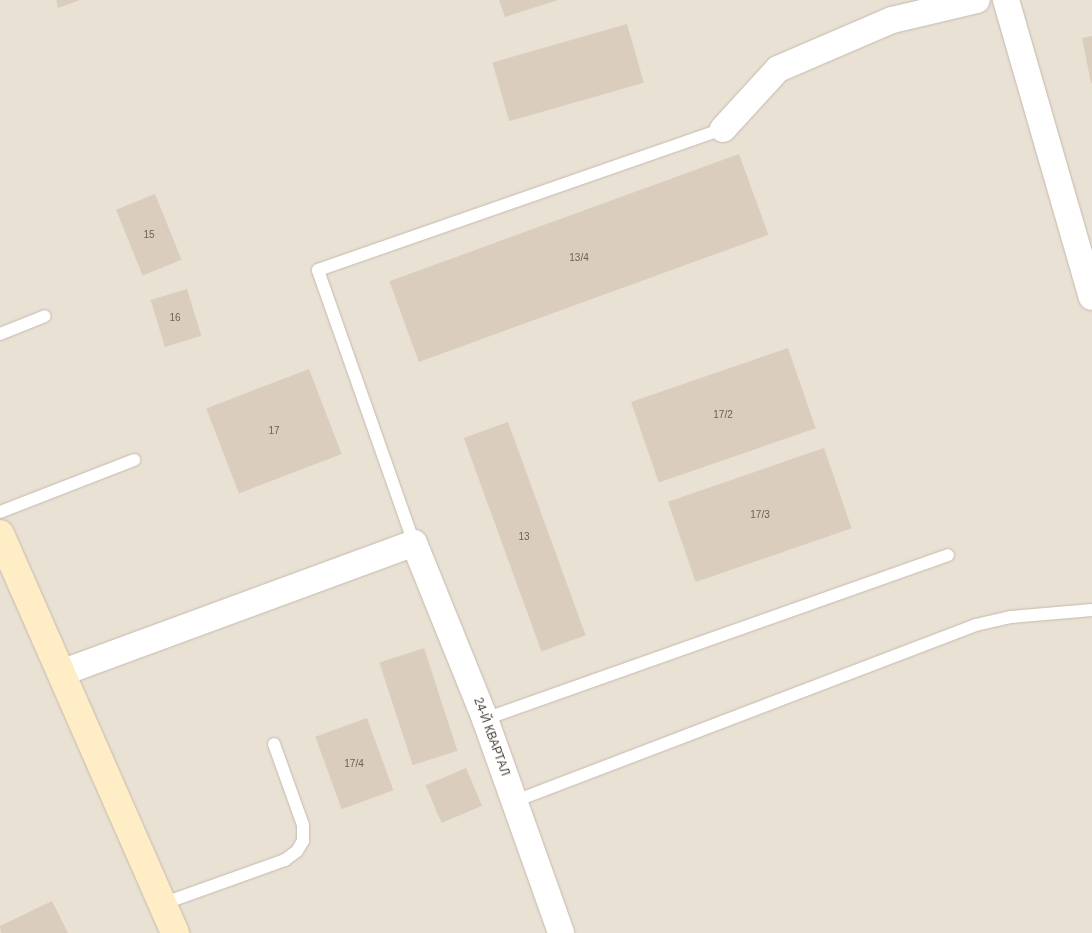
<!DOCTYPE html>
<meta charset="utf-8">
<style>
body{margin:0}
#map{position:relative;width:1092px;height:933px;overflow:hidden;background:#f5efe6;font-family:Helvetica,sans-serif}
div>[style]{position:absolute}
.residential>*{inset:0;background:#e9e1d4;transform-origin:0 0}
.building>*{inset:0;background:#dacdbe;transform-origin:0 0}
.roads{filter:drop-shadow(0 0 1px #c4b9ab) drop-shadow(0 0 1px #c4b9ab)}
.lane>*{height:12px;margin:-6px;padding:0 6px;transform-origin:6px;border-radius:6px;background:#fff}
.street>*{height:26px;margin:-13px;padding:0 13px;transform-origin:13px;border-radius:13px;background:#fff}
.secondary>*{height:28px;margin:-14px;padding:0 14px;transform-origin:14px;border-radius:14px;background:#ffedc6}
span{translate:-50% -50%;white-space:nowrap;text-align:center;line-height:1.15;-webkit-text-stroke:4px #fff;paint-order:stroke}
.number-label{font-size:10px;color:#6c6257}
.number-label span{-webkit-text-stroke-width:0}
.street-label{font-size:12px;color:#483f35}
</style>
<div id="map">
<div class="residential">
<i style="left:0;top:0;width:1092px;height:933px"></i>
</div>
<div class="building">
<i style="clip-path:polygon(56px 0,80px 0,58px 8px)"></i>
<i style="clip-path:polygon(499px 0,558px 0,505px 17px)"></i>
<i style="left:627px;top:24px;width:61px;height:140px;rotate:74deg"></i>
<i style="clip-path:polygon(1092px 36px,1092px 83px,1091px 83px,1082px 38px)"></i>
<i style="left:739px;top:154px;width:86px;height:372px;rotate:70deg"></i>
<i style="left:155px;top:194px;width:71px;height:42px;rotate:68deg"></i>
<i style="left:187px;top:289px;width:49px;height:38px;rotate:73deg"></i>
<i style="left:788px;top:348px;width:85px;height:166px;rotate:71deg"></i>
<i style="left:309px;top:369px;width:91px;height:110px;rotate:69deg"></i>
<i style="left:508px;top:422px;width:227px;height:47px;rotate:70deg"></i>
<i style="left:824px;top:448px;width:85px;height:165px;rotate:71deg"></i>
<i style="left:424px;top:648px;width:108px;height:47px;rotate:72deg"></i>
<i style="left:367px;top:718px;width:77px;height:55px;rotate:70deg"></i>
<i style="left:466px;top:768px;width:41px;height:44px;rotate:67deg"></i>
<i style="clip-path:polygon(52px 901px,68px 933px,1px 933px,0 926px)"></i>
</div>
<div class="roads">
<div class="lane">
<i style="left:0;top:334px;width:48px;rotate:-21.8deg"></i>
<i style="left:0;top:512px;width:144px;rotate:-21.2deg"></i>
<i style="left:414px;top:543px;width:289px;rotate:-109.4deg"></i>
<i style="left:318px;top:270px;width:429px;rotate:-19.2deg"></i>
<i style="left:485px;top:719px;width:491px;rotate:-19.5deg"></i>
<i style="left:515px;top:801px;width:493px;rotate:-20.9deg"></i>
<i style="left:976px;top:625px;width:36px;rotate:-13deg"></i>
<i style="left:1011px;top:617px;width:81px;rotate:-4.9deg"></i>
<i style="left:162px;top:904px;width:131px;rotate:-19.7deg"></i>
<i style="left:285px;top:860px;width:15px;rotate:-37deg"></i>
<i style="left:297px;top:851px;width:12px;rotate:-59deg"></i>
<i style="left:303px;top:841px;width:16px;rotate:-90deg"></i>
<i style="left:303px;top:825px;width:86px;rotate:-109.7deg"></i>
</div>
<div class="street">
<i style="left:1006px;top:0;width:309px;rotate:73.9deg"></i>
<i style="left:723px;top:129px;width:81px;rotate:-47.5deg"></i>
<i style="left:778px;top:69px;width:124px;rotate:-23.3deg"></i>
<i style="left:892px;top:20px;width:87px;rotate:-13.2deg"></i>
<i style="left:61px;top:673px;width:376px;rotate:-20.2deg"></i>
<i style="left:414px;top:543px;width:190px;rotate:68deg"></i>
<i style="left:485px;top:719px;width:227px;rotate:70.4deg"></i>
</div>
<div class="secondary">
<i style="left:0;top:534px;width:436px;rotate:66.3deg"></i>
</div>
</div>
<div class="number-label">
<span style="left:149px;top:235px">15</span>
<span style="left:579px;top:258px">13/4</span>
<span style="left:175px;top:318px">16</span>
<span style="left:723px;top:415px">17/2</span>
<span style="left:274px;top:431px">17</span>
<span style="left:760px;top:515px">17/3</span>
<span style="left:524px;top:537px">13</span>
<span style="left:354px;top:764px">17/4</span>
</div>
<div class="street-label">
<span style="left:491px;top:737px;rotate:70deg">24-Й КВАРТАЛ</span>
</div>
</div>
